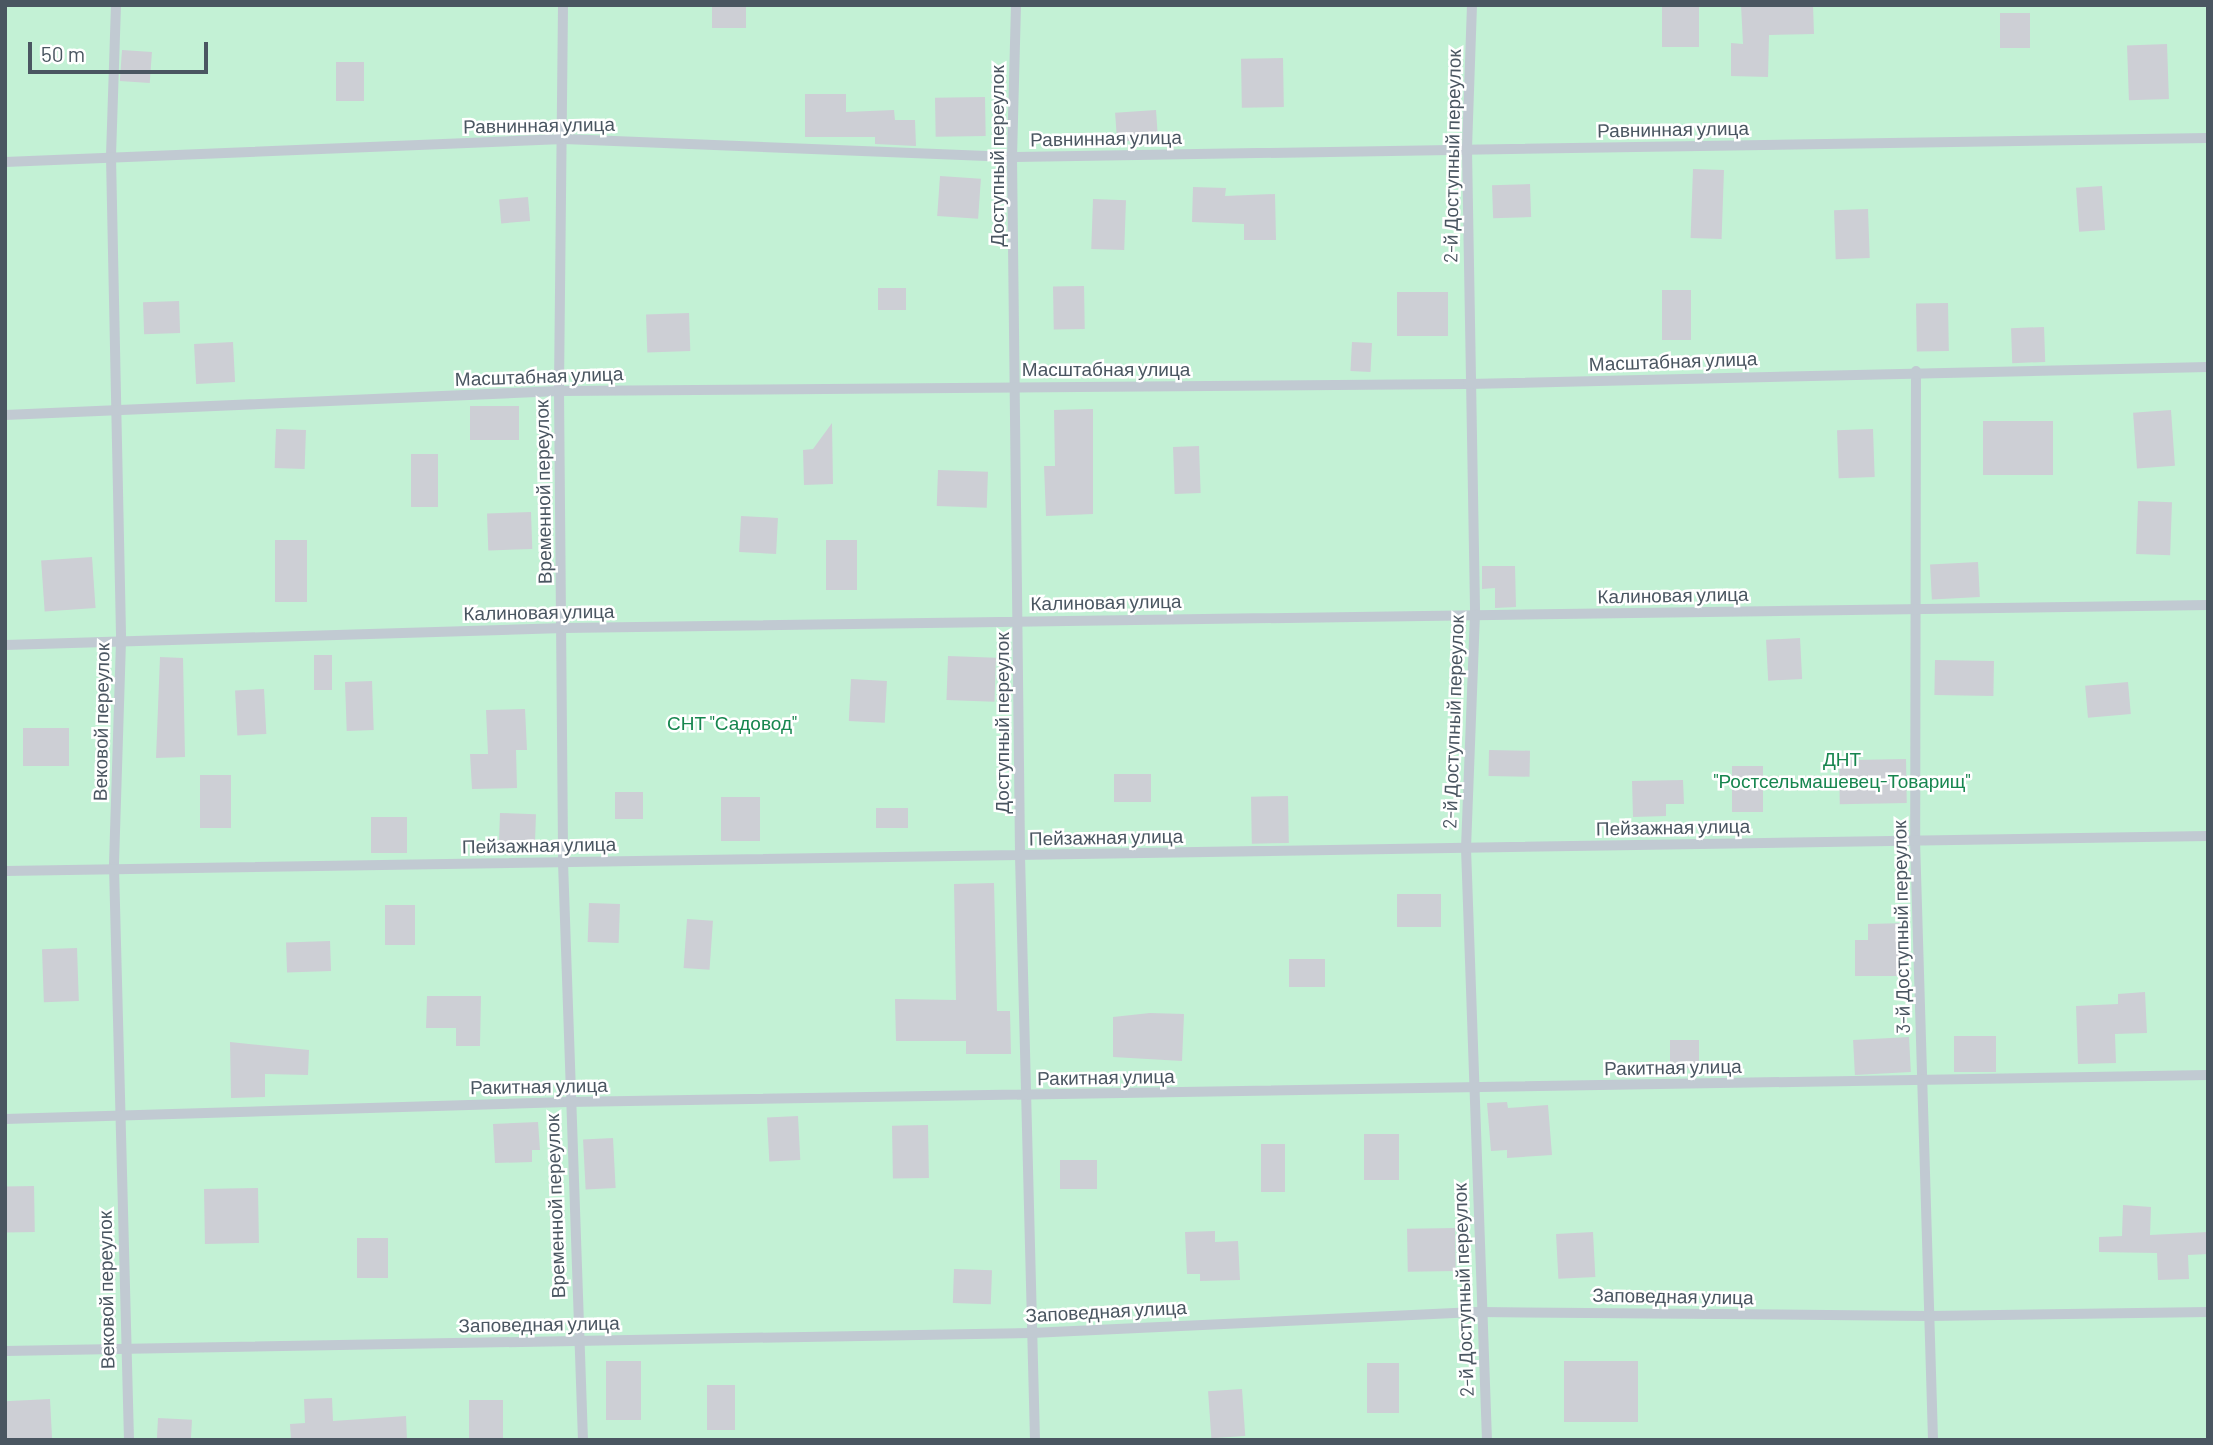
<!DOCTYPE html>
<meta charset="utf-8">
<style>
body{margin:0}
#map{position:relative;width:2213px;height:1445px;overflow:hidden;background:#f5f3f3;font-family:Barlow,sans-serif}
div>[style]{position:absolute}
.green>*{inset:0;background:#c3f1d5;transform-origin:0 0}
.building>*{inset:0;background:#cdcfd5;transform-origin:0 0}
.lane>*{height:10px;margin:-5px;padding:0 5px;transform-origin:5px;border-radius:5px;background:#c1cad2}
span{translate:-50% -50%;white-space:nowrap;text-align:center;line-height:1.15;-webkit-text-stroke:5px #fff;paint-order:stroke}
.street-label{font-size:19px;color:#4a5661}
.park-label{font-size:19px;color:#17864f}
.frame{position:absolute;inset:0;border:7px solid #4a5661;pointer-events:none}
.scale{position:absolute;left:28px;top:42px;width:180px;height:32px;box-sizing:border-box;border:4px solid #4a5661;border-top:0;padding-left:9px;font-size:21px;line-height:24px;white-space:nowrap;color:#4a5661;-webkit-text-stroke:5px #fff;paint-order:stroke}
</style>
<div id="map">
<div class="green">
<i style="left:5px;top:5px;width:2203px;height:1435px"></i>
</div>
<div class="building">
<i style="left:712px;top:5px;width:34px;height:23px"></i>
<i style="left:1662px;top:5px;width:37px;height:42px"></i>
<i style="clip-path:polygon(1741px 5px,1813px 5px,1814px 34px,1769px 35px,1768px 77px,1731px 76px,1731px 43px,1743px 44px)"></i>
<i style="left:2000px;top:13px;width:30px;height:35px"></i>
<i style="left:2167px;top:44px;width:55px;height:40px;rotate:88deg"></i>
<i style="left:122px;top:50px;width:30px;height:31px;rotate:4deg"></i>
<i style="left:1283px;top:58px;width:49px;height:42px;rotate:89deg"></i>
<i style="left:336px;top:62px;width:28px;height:39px"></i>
<i style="clip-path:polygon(805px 94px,846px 94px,846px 112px,894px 110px,895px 120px,915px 120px,916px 146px,875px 144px,875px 137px,805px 137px)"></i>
<i style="left:985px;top:97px;width:39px;height:50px;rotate:89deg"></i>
<i style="left:1156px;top:110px;width:29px;height:41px;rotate:86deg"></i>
<i style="left:1693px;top:169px;width:31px;height:69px;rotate:2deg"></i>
<i style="left:940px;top:176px;width:41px;height:40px;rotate:4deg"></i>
<i style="left:1530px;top:184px;width:33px;height:38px;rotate:88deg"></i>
<i style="left:2102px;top:186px;width:44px;height:26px;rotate:86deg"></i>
<i style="clip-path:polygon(1193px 187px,1226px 188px,1225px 196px,1275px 194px,1276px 240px,1244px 240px,1244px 224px,1192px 222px)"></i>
<i style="left:528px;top:197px;width:24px;height:29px;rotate:85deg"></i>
<i style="left:1093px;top:199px;width:33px;height:50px;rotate:2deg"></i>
<i style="left:1868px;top:209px;width:49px;height:34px;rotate:88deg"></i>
<i style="left:1084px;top:286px;width:43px;height:31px;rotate:89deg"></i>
<i style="left:906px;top:288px;width:22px;height:28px;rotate:90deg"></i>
<i style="left:1662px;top:290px;width:29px;height:50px"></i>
<i style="left:1397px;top:292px;width:51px;height:44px"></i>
<i style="left:179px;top:301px;width:32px;height:36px;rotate:88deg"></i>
<i style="left:1948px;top:303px;width:48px;height:32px;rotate:89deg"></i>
<i style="left:689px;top:313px;width:38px;height:43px;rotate:88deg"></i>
<i style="left:2044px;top:327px;width:35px;height:33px;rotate:88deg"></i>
<i style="left:233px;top:342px;width:40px;height:39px;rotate:87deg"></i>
<i style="left:1352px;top:342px;width:20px;height:29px;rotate:3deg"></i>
<i style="left:519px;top:406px;width:34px;height:49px;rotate:90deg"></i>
<i style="clip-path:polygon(1093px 409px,1093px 514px,1046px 516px,1044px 466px,1055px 466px,1054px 410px)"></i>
<i style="left:2171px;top:410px;width:56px;height:38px;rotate:86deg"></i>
<i style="left:1983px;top:421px;width:70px;height:54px"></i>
<i style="clip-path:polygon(832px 423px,833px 484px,804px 485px,803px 450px,813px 449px)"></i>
<i style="left:276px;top:429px;width:30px;height:39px;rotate:2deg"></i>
<i style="left:1873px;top:429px;width:48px;height:36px;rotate:88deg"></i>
<i style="left:1199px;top:446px;width:47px;height:26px;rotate:88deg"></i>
<i style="left:411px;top:454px;width:27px;height:53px"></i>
<i style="left:938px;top:470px;width:50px;height:36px;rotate:2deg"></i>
<i style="left:2138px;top:501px;width:34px;height:53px;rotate:2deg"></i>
<i style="left:531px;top:512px;width:37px;height:44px;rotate:88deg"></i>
<i style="left:741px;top:516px;width:37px;height:36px;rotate:3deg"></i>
<i style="left:275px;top:540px;width:32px;height:62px"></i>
<i style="left:826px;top:540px;width:31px;height:50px"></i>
<i style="left:92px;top:557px;width:51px;height:51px;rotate:86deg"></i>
<i style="left:1978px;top:562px;width:35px;height:48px;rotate:87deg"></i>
<i style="clip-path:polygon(1482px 566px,1515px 566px,1516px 607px,1495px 608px,1495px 588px,1482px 589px)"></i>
<i style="left:1800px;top:638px;width:41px;height:34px;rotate:87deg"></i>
<i style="left:314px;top:655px;width:18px;height:35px"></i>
<i style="left:948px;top:656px;width:48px;height:44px;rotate:2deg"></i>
<i style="clip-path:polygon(160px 657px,183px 658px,185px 757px,156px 758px)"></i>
<i style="left:1935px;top:660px;width:59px;height:35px;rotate:1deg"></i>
<i style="left:851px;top:679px;width:36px;height:42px;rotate:3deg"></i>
<i style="left:372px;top:681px;width:49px;height:27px;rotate:88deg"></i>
<i style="left:2128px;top:682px;width:32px;height:43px;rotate:85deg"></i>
<i style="left:264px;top:689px;width:45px;height:29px;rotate:87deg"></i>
<i style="clip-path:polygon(525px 709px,527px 750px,516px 750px,517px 788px,472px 789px,470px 754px,488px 754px,486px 710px)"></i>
<i style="left:23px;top:728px;width:46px;height:38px"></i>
<i style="left:1489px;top:750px;width:41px;height:26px;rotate:1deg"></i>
<i style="left:1906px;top:759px;width:44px;height:67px;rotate:89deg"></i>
<i style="left:1732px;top:766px;width:31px;height:46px"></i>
<i style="left:1151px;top:774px;width:28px;height:37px;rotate:90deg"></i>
<i style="left:200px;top:775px;width:31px;height:53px"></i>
<i style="clip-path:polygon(1683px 780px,1684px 804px,1666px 804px,1666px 816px,1633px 817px,1632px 781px)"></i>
<i style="left:615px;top:792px;width:28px;height:27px"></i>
<i style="left:1288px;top:796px;width:47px;height:37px;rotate:89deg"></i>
<i style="left:721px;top:797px;width:39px;height:44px"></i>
<i style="left:876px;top:808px;width:32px;height:20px"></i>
<i style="left:500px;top:813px;width:36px;height:35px;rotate:2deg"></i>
<i style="left:371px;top:817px;width:36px;height:36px"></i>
<i style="clip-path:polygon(994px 883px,997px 1011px,1010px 1011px,1011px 1054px,966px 1054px,966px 1041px,896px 1041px,895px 999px,956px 1000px,954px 884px)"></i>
<i style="left:1441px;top:894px;width:33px;height:44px;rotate:90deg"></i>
<i style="left:589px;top:903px;width:31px;height:39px;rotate:2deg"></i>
<i style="left:415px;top:905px;width:40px;height:30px;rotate:90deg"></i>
<i style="left:687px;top:919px;width:26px;height:49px;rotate:4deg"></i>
<i style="clip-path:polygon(1906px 923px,1906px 967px,1897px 967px,1897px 976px,1855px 976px,1855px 940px,1868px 940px,1868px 924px)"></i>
<i style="left:330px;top:941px;width:30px;height:44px;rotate:88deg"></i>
<i style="left:77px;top:948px;width:53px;height:35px;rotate:88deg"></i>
<i style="left:1289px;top:959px;width:36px;height:28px"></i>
<i style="clip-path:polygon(2145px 992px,2147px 1033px,2115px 1034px,2116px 1063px,2078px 1064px,2076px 1006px,2118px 1004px,2118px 994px)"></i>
<i style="clip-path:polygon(427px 996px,481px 996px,480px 1046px,456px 1046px,456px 1028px,426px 1028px)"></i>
<i style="clip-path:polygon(1150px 1013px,1184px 1014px,1182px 1061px,1113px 1057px,1113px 1017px)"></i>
<i style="left:1954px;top:1036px;width:42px;height:36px"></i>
<i style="left:1909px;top:1037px;width:35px;height:56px;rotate:87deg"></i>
<i style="left:1670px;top:1040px;width:29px;height:28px"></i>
<i style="clip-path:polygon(230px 1042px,309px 1050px,308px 1075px,265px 1074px,265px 1097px,231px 1098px)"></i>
<i style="clip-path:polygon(1507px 1102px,1508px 1108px,1548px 1105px,1552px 1155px,1507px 1158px,1507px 1150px,1491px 1151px,1487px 1103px)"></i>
<i style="left:798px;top:1116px;width:44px;height:31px;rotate:87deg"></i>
<i style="clip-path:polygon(538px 1122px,540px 1150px,532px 1150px,532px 1162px,495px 1163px,493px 1124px)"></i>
<i style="left:928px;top:1125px;width:53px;height:36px;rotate:89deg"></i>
<i style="left:1364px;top:1134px;width:35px;height:46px"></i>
<i style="left:613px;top:1138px;width:50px;height:30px;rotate:87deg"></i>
<i style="left:1261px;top:1144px;width:24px;height:48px"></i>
<i style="left:1060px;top:1160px;width:37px;height:29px"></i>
<i style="left:34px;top:1186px;width:46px;height:29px;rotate:89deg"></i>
<i style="left:258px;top:1188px;width:55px;height:54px;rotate:89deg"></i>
<i style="clip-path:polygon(2123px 1205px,2151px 1207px,2150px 1235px,2208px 1232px,2208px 1254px,2188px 1255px,2189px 1279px,2158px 1280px,2157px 1253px,2099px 1252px,2099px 1237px,2122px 1236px)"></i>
<i style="left:1455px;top:1228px;width:43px;height:48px;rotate:89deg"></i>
<i style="clip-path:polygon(1215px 1231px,1215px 1242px,1238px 1241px,1240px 1280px,1200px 1281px,1200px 1274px,1187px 1274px,1185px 1232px)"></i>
<i style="left:1593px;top:1232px;width:45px;height:37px;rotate:87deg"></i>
<i style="left:388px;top:1238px;width:40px;height:31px;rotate:90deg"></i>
<i style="left:954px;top:1269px;width:38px;height:34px;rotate:2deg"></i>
<i style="left:606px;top:1361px;width:35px;height:59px"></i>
<i style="left:1638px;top:1361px;width:61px;height:74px;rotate:90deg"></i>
<i style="left:1399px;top:1363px;width:50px;height:32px;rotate:90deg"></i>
<i style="left:707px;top:1385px;width:28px;height:45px"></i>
<i style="left:1242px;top:1389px;width:47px;height:34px;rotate:86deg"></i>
<i style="clip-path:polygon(332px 1398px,333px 1421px,406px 1416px,407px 1440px,291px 1440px,290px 1424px,305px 1423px,304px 1399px)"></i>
<i style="left:50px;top:1399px;width:41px;height:45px;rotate:87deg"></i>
<i style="left:469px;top:1400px;width:34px;height:40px"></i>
<i style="left:158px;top:1418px;width:34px;height:22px;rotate:3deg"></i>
</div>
<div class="lane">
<i style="left:116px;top:5px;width:152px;rotate:91.9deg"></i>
<i style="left:111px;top:157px;width:484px;rotate:88.8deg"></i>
<i style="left:121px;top:641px;width:226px;rotate:91.8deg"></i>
<i style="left:114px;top:867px;width:573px;rotate:88.5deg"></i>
<i style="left:563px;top:5px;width:386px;rotate:90.6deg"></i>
<i style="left:559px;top:391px;width:471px;rotate:89.5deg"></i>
<i style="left:563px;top:862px;width:578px;rotate:88.02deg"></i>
<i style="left:1016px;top:5px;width:152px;rotate:91.5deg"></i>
<i style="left:1012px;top:157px;width:699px;rotate:89.34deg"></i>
<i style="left:1020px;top:856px;width:584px;rotate:88.53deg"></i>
<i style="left:1472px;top:5px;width:145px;rotate:92deg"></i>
<i style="left:1467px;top:150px;width:464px;rotate:89deg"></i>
<i style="left:1475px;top:614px;width:234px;rotate:92.2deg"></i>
<i style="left:1466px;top:848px;width:592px;rotate:87.97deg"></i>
<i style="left:5px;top:162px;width:559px;rotate:-2.36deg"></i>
<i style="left:564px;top:139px;width:448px;rotate:2.3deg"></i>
<i style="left:1012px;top:157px;width:1196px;rotate:-0.91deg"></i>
<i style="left:1916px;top:371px;width:469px;rotate:90.1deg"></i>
<i style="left:1915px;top:840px;width:600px;rotate:88.28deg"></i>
<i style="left:5px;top:415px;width:555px;rotate:-2.48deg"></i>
<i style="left:559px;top:391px;width:909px;rotate:-0.44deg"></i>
<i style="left:1468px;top:384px;width:740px;rotate:-1.32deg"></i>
<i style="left:5px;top:645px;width:559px;rotate:-1.74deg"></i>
<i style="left:564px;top:628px;width:1644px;rotate:-0.8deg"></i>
<i style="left:5px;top:871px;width:2203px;rotate:-0.91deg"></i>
<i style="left:5px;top:1119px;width:563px;rotate:-1.73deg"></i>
<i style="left:568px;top:1102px;width:1640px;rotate:-0.94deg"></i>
<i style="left:5px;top:1351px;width:1026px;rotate:-1.01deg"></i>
<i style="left:1031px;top:1333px;width:450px;rotate:-2.7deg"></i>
<i style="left:1481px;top:1312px;width:447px;rotate:0.5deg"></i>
<i style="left:1928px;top:1316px;width:280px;rotate:-0.8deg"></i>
</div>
<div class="street-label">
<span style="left:539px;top:125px;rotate:-1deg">Равнинная улица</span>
<span style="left:1673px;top:129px;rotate:-1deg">Равнинная улица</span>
<span style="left:1106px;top:138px;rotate:-1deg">Равнинная улица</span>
<span style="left:997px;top:156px;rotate:-90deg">Доступный переулок</span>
<span style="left:1452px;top:156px;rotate:-89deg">2-й Доступный переулок</span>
<span style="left:1673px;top:361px;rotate:-2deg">Масштабная улица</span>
<span style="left:1106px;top:369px">Масштабная улица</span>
<span style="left:539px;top:376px;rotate:-2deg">Масштабная улица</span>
<span style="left:543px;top:492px;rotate:-91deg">Временной переулок</span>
<span style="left:1673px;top:595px;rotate:-1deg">Калиновая улица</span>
<span style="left:1106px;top:602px;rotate:-1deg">Калиновая улица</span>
<span style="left:539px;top:612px;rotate:-1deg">Калиновая улица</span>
<span style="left:101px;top:722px;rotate:-89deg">Вековой переулок</span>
<span style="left:1453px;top:722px;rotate:-88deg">2-й Доступный переулок</span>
<span style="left:1002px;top:723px;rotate:-90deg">Доступный переулок</span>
<span style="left:1673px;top:827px;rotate:-1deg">Пейзажная улица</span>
<span style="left:1106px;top:837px;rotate:-1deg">Пейзажная улица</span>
<span style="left:539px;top:845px;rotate:-1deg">Пейзажная улица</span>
<span style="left:1901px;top:927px;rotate:-91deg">3-й Доступный переулок</span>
<span style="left:1673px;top:1067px;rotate:-1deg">Ракитная улица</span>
<span style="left:1106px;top:1077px;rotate:-1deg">Ракитная улица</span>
<span style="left:539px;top:1086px;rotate:-1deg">Ракитная улица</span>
<span style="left:555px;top:1206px;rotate:-92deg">Временной переулок</span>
<span style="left:106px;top:1290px;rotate:-91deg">Вековой переулок</span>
<span style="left:1463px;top:1290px;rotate:-92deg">2-й Доступный переулок</span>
<span style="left:1673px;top:1296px;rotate:1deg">Заповедная улица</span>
<span style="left:1106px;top:1311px;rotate:-3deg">Заповедная улица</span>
<span style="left:539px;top:1324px;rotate:-1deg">Заповедная улица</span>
</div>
<div class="park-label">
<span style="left:732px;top:723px">СНТ "Садовод"</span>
<span style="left:1842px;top:770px">ДНТ<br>"Ростсельмашевец-Товарищ"</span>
</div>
<div class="frame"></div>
<div class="scale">50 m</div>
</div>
